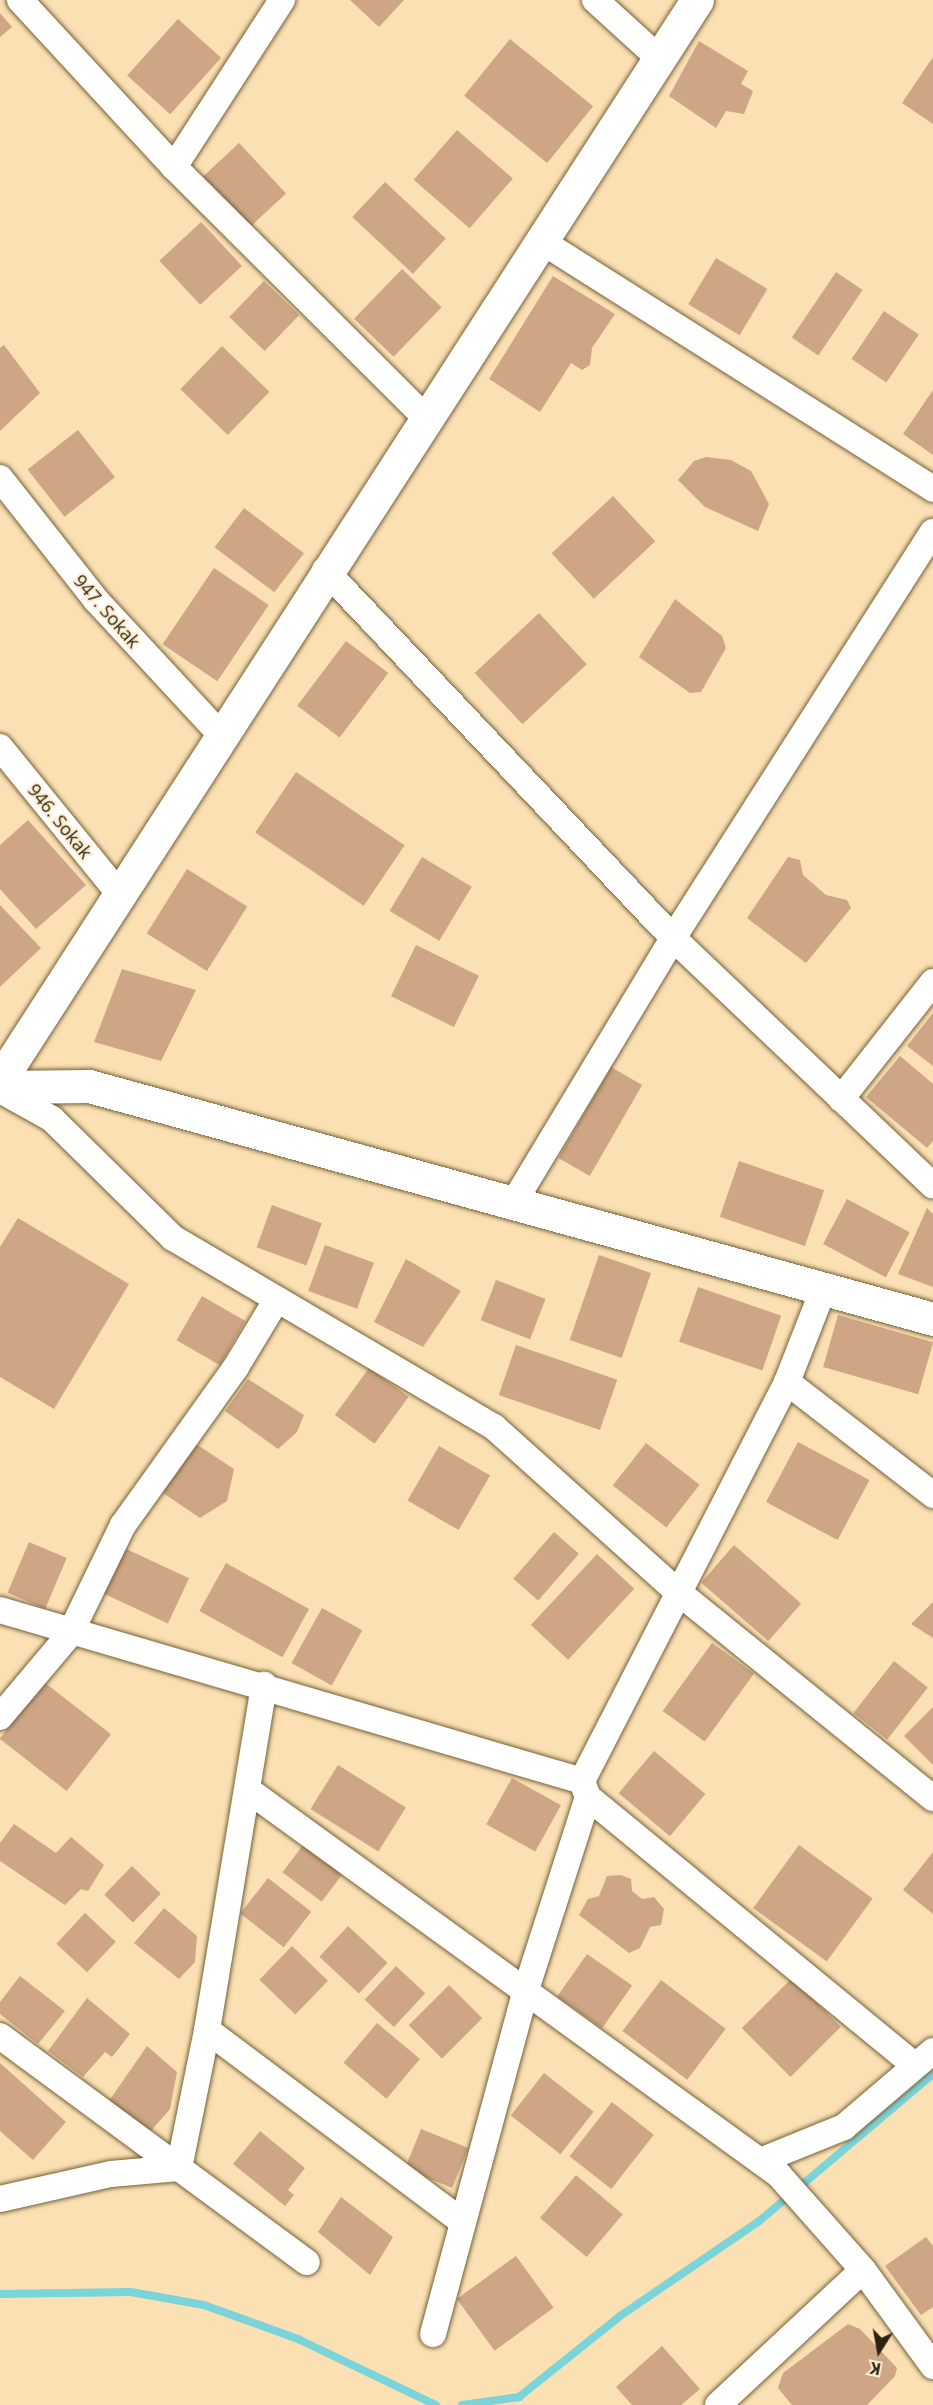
<!DOCTYPE html>
<style>
body{margin:0}
#map{position:relative;width:933px;height:2405px;overflow:hidden;background:#fae0b3;font-family:"Open Sans",sans-serif}
div>[style]{position:absolute}
.stream>*{height:8px;margin:-4px;padding:0 4px;transform-origin:4px;border-radius:4px;background:#7ad4da}
.building>*{inset:0;background:#cea685;transform-origin:0 0}
.roads{filter:drop-shadow(0 0 2px #776037) drop-shadow(0 0 2px #776037)}
.street>*{height:26px;margin:-13px;padding:0 13px;transform-origin:13px;border-radius:13px;background:#fff}
.secondary>*{height:33px;margin:-16.5px;padding:0 16.5px;transform-origin:16.5px;border-radius:16.5px;background:#fff}
span{translate:-50% -50%;white-space:nowrap;text-align:center;line-height:1.15;-webkit-text-stroke:4.5px #ffefd4;paint-order:stroke}
.street-label{font-size:18px;color:#2d2312}
.north{position:absolute;left:849px;top:2321px;width:60px;height:60px;-webkit-text-stroke:4px #ffefd4;paint-order:stroke;rotate:191deg;font-size:16px;font-weight:700;line-height:24px;text-align:center;color:#2d2312}
.north::after{content:'';display:block;margin:auto;width:21px;height:27px;background:#2d2312;clip-path:polygon(50% 0,100% 100%,50% 72%,0 100%)}
</style>
<div id="map">
<div class="stream">
<i style="left:0;top:2294px;width:131px;rotate:-0.9deg"></i>
<i style="left:131px;top:2292px;width:74px;rotate:10.1deg"></i>
<i style="left:204px;top:2305px;width:100px;rotate:19.9deg"></i>
<i style="left:298px;top:2339px;width:153px;rotate:25.6deg"></i>
<i style="left:462px;top:2405px;width:58px;rotate:-8deg"></i>
<i style="left:519px;top:2397px;width:129px;rotate:-38.7deg"></i>
<i style="left:620px;top:2316px;width:167px;rotate:-34.3deg"></i>
<i style="left:758px;top:2222px;width:229px;rotate:-40.2deg"></i>
</div>
<div class="building">
<i style="clip-path:polygon(350px 0,404px 0,379px 27px)"></i>
<i style="clip-path:polygon(0 13px,12px 27px,0 37px)"></i>
<i style="left:178px;top:19px;width:58px;height:76px;rotate:42deg"></i>
<i style="left:510px;top:39px;width:107px;height:73px;rotate:39deg"></i>
<i style="clip-path:polygon(699px 41px,748px 71px,741px 84px,753px 91px,744px 114px,726px 111px,716px 128px,669px 96px)"></i>
<i style="clip-path:polygon(933px 57px,933px 124px,902px 103px)"></i>
<i style="left:457px;top:130px;width:74px;height:66px;rotate:41deg"></i>
<i style="left:239px;top:143px;width:69px;height:49px;rotate:47deg"></i>
<i style="left:385px;top:182px;width:83px;height:48px;rotate:43deg"></i>
<i style="left:201px;top:222px;width:60px;height:57px;rotate:47deg"></i>
<i style="left:716px;top:258px;width:60px;height:54px;rotate:31deg"></i>
<i style="left:402px;top:269px;width:55px;height:69px;rotate:44deg"></i>
<i style="left:836px;top:272px;width:32px;height:79px;rotate:34deg"></i>
<i style="clip-path:polygon(553px 276px,615px 314px,592px 348px,590px 365px,582px 370px,571px 363px,540px 412px,489px 379px)"></i>
<i style="left:264px;top:281px;width:49px;height:50px;rotate:44deg"></i>
<i style="left:884px;top:311px;width:42px;height:58px;rotate:34deg"></i>
<i style="clip-path:polygon(4px 345px,40px 393px,0 431px,0 348px)"></i>
<i style="left:222px;top:346px;width:66px;height:60px;rotate:44deg"></i>
<i style="clip-path:polygon(933px 390px,933px 455px,903px 434px)"></i>
<i style="left:78px;top:430px;width:60px;height:64px;rotate:52deg"></i>
<i style="clip-path:polygon(706px 457px,731px 460px,751px 471px,769px 504px,758px 531px,705px 507px,678px 480px,694px 461px)"></i>
<i style="left:613px;top:496px;width:62px;height:84px;rotate:47deg"></i>
<i style="left:244px;top:508px;width:75px;height:49px;rotate:37deg"></i>
<i style="left:214px;top:568px;width:66px;height:92px;rotate:34deg"></i>
<i style="clip-path:polygon(675px 599px,722px 636px,726px 648px,701px 692px,690px 693px,639px 657px)"></i>
<i style="left:539px;top:613px;width:70px;height:88px;rotate:47deg"></i>
<i style="left:346px;top:641px;width:53px;height:81px;rotate:37deg"></i>
<i style="left:296px;top:772px;width:131px;height:73px;rotate:34deg"></i>
<i style="clip-path:polygon(28px 820px,86px 885px,36px 929px,0 889px,0 845px)"></i>
<i style="left:422px;top:857px;width:58px;height:63px;rotate:31deg"></i>
<i style="clip-path:polygon(788px 857px,800px 860px,803px 875px,826px 895px,847px 900px,851px 908px,806px 963px,747px 918px)"></i>
<i style="left:187px;top:869px;width:71px;height:76px;rotate:32deg"></i>
<i style="clip-path:polygon(0 905px,41px 948px,0 987px)"></i>
<i style="left:416px;top:945px;width:70px;height:57px;rotate:26deg"></i>
<i style="clip-path:polygon(122px 969px,196px 990px,161px 1061px,94px 1042px)"></i>
<i style="clip-path:polygon(933px 1013px,933px 1066px,907px 1046px)"></i>
<i style="clip-path:polygon(900px 1056px,933px 1084px,933px 1141px,927px 1148px,866px 1097px)"></i>
<i style="left:611px;top:1067px;width:36px;height:105px;rotate:30deg"></i>
<i style="left:739px;top:1161px;width:90px;height:59px;rotate:19deg"></i>
<i style="left:847px;top:1199px;width:71px;height:51px;rotate:28deg"></i>
<i style="left:272px;top:1205px;width:53px;height:45px;rotate:20deg"></i>
<i style="clip-path:polygon(927px 1208px,933px 1214px,933px 1287px,898px 1274px)"></i>
<i style="clip-path:polygon(18px 1218px,129px 1284px,54px 1409px,0 1377px,0 1247px)"></i>
<i style="left:325px;top:1245px;width:52px;height:49px;rotate:20deg"></i>
<i style="left:599px;top:1255px;width:55px;height:90px;rotate:19deg"></i>
<i style="clip-path:polygon(406px 1259px,461px 1291px,423px 1347px,374px 1322px)"></i>
<i style="left:496px;top:1280px;width:53px;height:43px;rotate:21deg"></i>
<i style="left:698px;top:1287px;width:88px;height:58px;rotate:19deg"></i>
<i style="left:202px;top:1296px;width:50px;height:51px;rotate:30deg"></i>
<i style="left:838px;top:1315px;width:99px;height:54px;rotate:16deg"></i>
<i style="left:516px;top:1345px;width:107px;height:53px;rotate:19deg"></i>
<i style="left:369px;top:1368px;width:49px;height:58px;rotate:36deg"></i>
<i style="clip-path:polygon(248px 1379px,304px 1415px,297px 1432px,278px 1449px,225px 1411px)"></i>
<i style="clip-path:polygon(190px 1440px,234px 1469px,227px 1501px,200px 1518px,157px 1489px)"></i>
<i style="left:798px;top:1442px;width:81px;height:68px;rotate:28deg"></i>
<i style="left:646px;top:1443px;width:68px;height:54px;rotate:38deg"></i>
<i style="left:439px;top:1446px;width:59px;height:63px;rotate:30deg"></i>
<i style="left:554px;top:1532px;width:33px;height:62px;rotate:41deg"></i>
<i style="left:29px;top:1542px;width:41px;height:55px;rotate:23deg"></i>
<i style="left:734px;top:1545px;width:89px;height:50px;rotate:41deg"></i>
<i style="left:122px;top:1547px;width:74px;height:50px;rotate:25deg"></i>
<i style="left:597px;top:1554px;width:51px;height:97px;rotate:43deg"></i>
<i style="left:226px;top:1563px;width:95px;height:55px;rotate:29deg"></i>
<i style="clip-path:polygon(933px 1602px,933px 1638px,911px 1624px)"></i>
<i style="left:322px;top:1608px;width:46px;height:63px;rotate:29deg"></i>
<i style="left:712px;top:1643px;width:52px;height:84px;rotate:36deg"></i>
<i style="left:894px;top:1661px;width:43px;height:66px;rotate:38deg"></i>
<i style="left:44px;top:1682px;width:85px;height:72px;rotate:38deg"></i>
<i style="clip-path:polygon(933px 1707px,933px 1765px,904px 1736px)"></i>
<i style="left:654px;top:1751px;width:67px;height:55px;rotate:40deg"></i>
<i style="left:338px;top:1765px;width:80px;height:52px;rotate:32deg"></i>
<i style="left:512px;top:1778px;width:56px;height:53px;rotate:29deg"></i>
<i style="clip-path:polygon(14px 1824px,56px 1853px,71px 1837px,104px 1865px,88px 1891px,81px 1889px,65px 1905px,0 1861px,0 1843px)"></i>
<i style="left:306px;top:1841px;width:49px;height:39px;rotate:37deg"></i>
<i style="left:799px;top:1845px;width:91px;height:78px;rotate:36deg"></i>
<i style="clip-path:polygon(933px 1852px,933px 1914px,903px 1890px)"></i>
<i style="left:132px;top:1866px;width:40px;height:40px;rotate:44deg"></i>
<i style="clip-path:polygon(621px 1875px,631px 1879px,632px 1891px,642px 1899px,654px 1897px,664px 1909px,661px 1925px,650px 1927px,640px 1948px,629px 1953px,579px 1915px,588px 1899px,599px 1896px,607px 1876px)"></i>
<i style="left:268px;top:1878px;width:55px;height:45px;rotate:38deg"></i>
<i style="clip-path:polygon(164px 1908px,197px 1936px,195px 1962px,179px 1979px,134px 1943px)"></i>
<i style="left:85px;top:1913px;width:42px;height:42px;rotate:43deg"></i>
<i style="left:348px;top:1926px;width:54px;height:42px;rotate:43deg"></i>
<i style="left:292px;top:1946px;width:50px;height:47px;rotate:44deg"></i>
<i style="left:587px;top:1954px;width:55px;height:52px;rotate:35deg"></i>
<i style="left:396px;top:1966px;width:40px;height:46px;rotate:43deg"></i>
<i style="clip-path:polygon(20px 1976px,65px 2011px,38px 2044px,0 2014px,0 2002px)"></i>
<i style="left:792px;top:1978px;width:69px;height:71px;rotate:45deg"></i>
<i style="left:661px;top:1980px;width:81px;height:64px;rotate:37deg"></i>
<i style="left:449px;top:1985px;width:47px;height:57px;rotate:45deg"></i>
<i style="clip-path:polygon(87px 1998px,130px 2034px,112px 2057px,105px 2052px,83px 2077px,48px 2051px)"></i>
<i style="left:377px;top:2023px;width:56px;height:52px;rotate:40deg"></i>
<i style="clip-path:polygon(147px 2046px,177px 2072px,170px 2109px,150px 2132px,109px 2101px)"></i>
<i style="clip-path:polygon(0 2063px,66px 2122px,33px 2160px,0 2131px)"></i>
<i style="left:544px;top:2073px;width:63px;height:54px;rotate:38deg"></i>
<i style="left:612px;top:2102px;width:53px;height:69px;rotate:38deg"></i>
<i style="left:421px;top:2129px;width:51px;height:43px;rotate:22deg"></i>
<i style="clip-path:polygon(260px 2131px,305px 2168px,288px 2190px,294px 2195px,285px 2206px,233px 2164px)"></i>
<i style="left:576px;top:2175px;width:61px;height:56px;rotate:40deg"></i>
<i style="clip-path:polygon(341px 2197px,393px 2237px,370px 2275px,318px 2232px)"></i>
<i style="clip-path:polygon(926px 2237px,933px 2246px,933px 2307px,921px 2315px,885px 2266px)"></i>
<i style="left:516px;top:2256px;width:64px;height:73px;rotate:54deg"></i>
<i style="clip-path:polygon(848px 2324px,860px 2329px,897px 2368px,895px 2376px,867px 2405px,792px 2405px,778px 2388px,783px 2373px)"></i>
<i style="clip-path:polygon(662px 2346px,700px 2389px,681px 2405px,632px 2405px,616px 2387px)"></i>
</div>
<div class="roads">
<div class="street">
<i style="left:20px;top:0;width:227px;rotate:47.3deg"></i>
<i style="left:174px;top:167px;width:359px;rotate:44.9deg"></i>
<i style="left:595px;top:0;width:89px;rotate:42.3deg"></i>
<i style="left:174px;top:167px;width:199px;rotate:-57.1deg"></i>
<i style="left:541px;top:241px;width:464px;rotate:32.3deg"></i>
<i style="left:0;top:478px;width:155px;rotate:51.8deg"></i>
<i style="left:96px;top:600px;width:187px;rotate:47.2deg"></i>
<i style="left:325px;top:570px;width:506px;rotate:46.6deg"></i>
<i style="left:673px;top:938px;width:359px;rotate:43.6deg"></i>
<i style="left:0;top:747px;width:192px;rotate:50.9deg"></i>
<i style="left:0;top:1090px;width:60px;rotate:29.1deg"></i>
<i style="left:52px;top:1119px;width:170px;rotate:44.5deg"></i>
<i style="left:173px;top:1238px;width:373px;rotate:30.5deg"></i>
<i style="left:494px;top:1427px;width:246px;rotate:41.9deg"></i>
<i style="left:677px;top:1591px;width:329px;rotate:39deg"></i>
<i style="left:841px;top:1099px;width:149px;rotate:-51.8deg"></i>
<i style="left:514px;top:1202px;width:308px;rotate:-58.9deg"></i>
<i style="left:673px;top:938px;width:482px;rotate:-57.4deg"></i>
<i style="left:787px;top:1382px;width:185px;rotate:37.7deg"></i>
<i style="left:0;top:1610px;width:607px;rotate:16.37deg"></i>
<i style="left:0;top:1717px;width:109px;rotate:-49.9deg"></i>
<i style="left:70px;top:1634px;width:121px;rotate:-64.1deg"></i>
<i style="left:123px;top:1525px;width:194px;rotate:-54.4deg"></i>
<i style="left:236px;top:1367px;width:79px;rotate:-58.9deg"></i>
<i style="left:248px;top:1790px;width:656px;rotate:35.94deg"></i>
<i style="left:779px;top:2175px;width:127px;rotate:48.5deg"></i>
<i style="left:863px;top:2270px;width:119px;rotate:53.9deg"></i>
<i style="left:588px;top:1797px;width:423px;rotate:39.4deg"></i>
<i style="left:207px;top:2030px;width:316px;rotate:36.9deg"></i>
<i style="left:0;top:2036px;width:381px;rotate:36.4deg"></i>
<i style="left:760px;top:2161px;width:91px;rotate:-22deg"></i>
<i style="left:844px;top:2127px;width:117px;rotate:-40.5deg"></i>
<i style="left:0;top:2199px;width:114px;rotate:-12.7deg"></i>
<i style="left:111px;top:2174px;width:68px;rotate:-5deg"></i>
<i style="left:179px;top:2168px;width:141px;rotate:-78.5deg"></i>
<i style="left:207px;top:2030px;width:350px;rotate:-80.6deg"></i>
<i style="left:433px;top:2334px;width:353px;rotate:-74.9deg"></i>
<i style="left:525px;top:1993px;width:206px;rotate:-72.2deg"></i>
<i style="left:588px;top:1797px;width:17px;rotate:-111deg"></i>
<i style="left:582px;top:1781px;width:449px;rotate:-62.8deg"></i>
<i style="left:787px;top:1382px;width:99px;rotate:-68.6deg"></i>
<i style="left:718px;top:2405px;width:198px;rotate:-43deg"></i>
</div>
<div class="secondary">
<i style="left:0;top:1080px;width:1285px;rotate:-57.16deg"></i>
<i style="left:0;top:1087px;width:89px;rotate:-0.6deg"></i>
<i style="left:89px;top:1086px;width:876px;rotate:15.43deg"></i>
</div>
</div>
<div class="street-label">
<span style="left:107px;top:611px;rotate:49deg">947. Sokak</span>
<span style="left:60px;top:821px;rotate:51deg">946. Sokak</span>
</div>
<div class="north">K</div>
</div>
